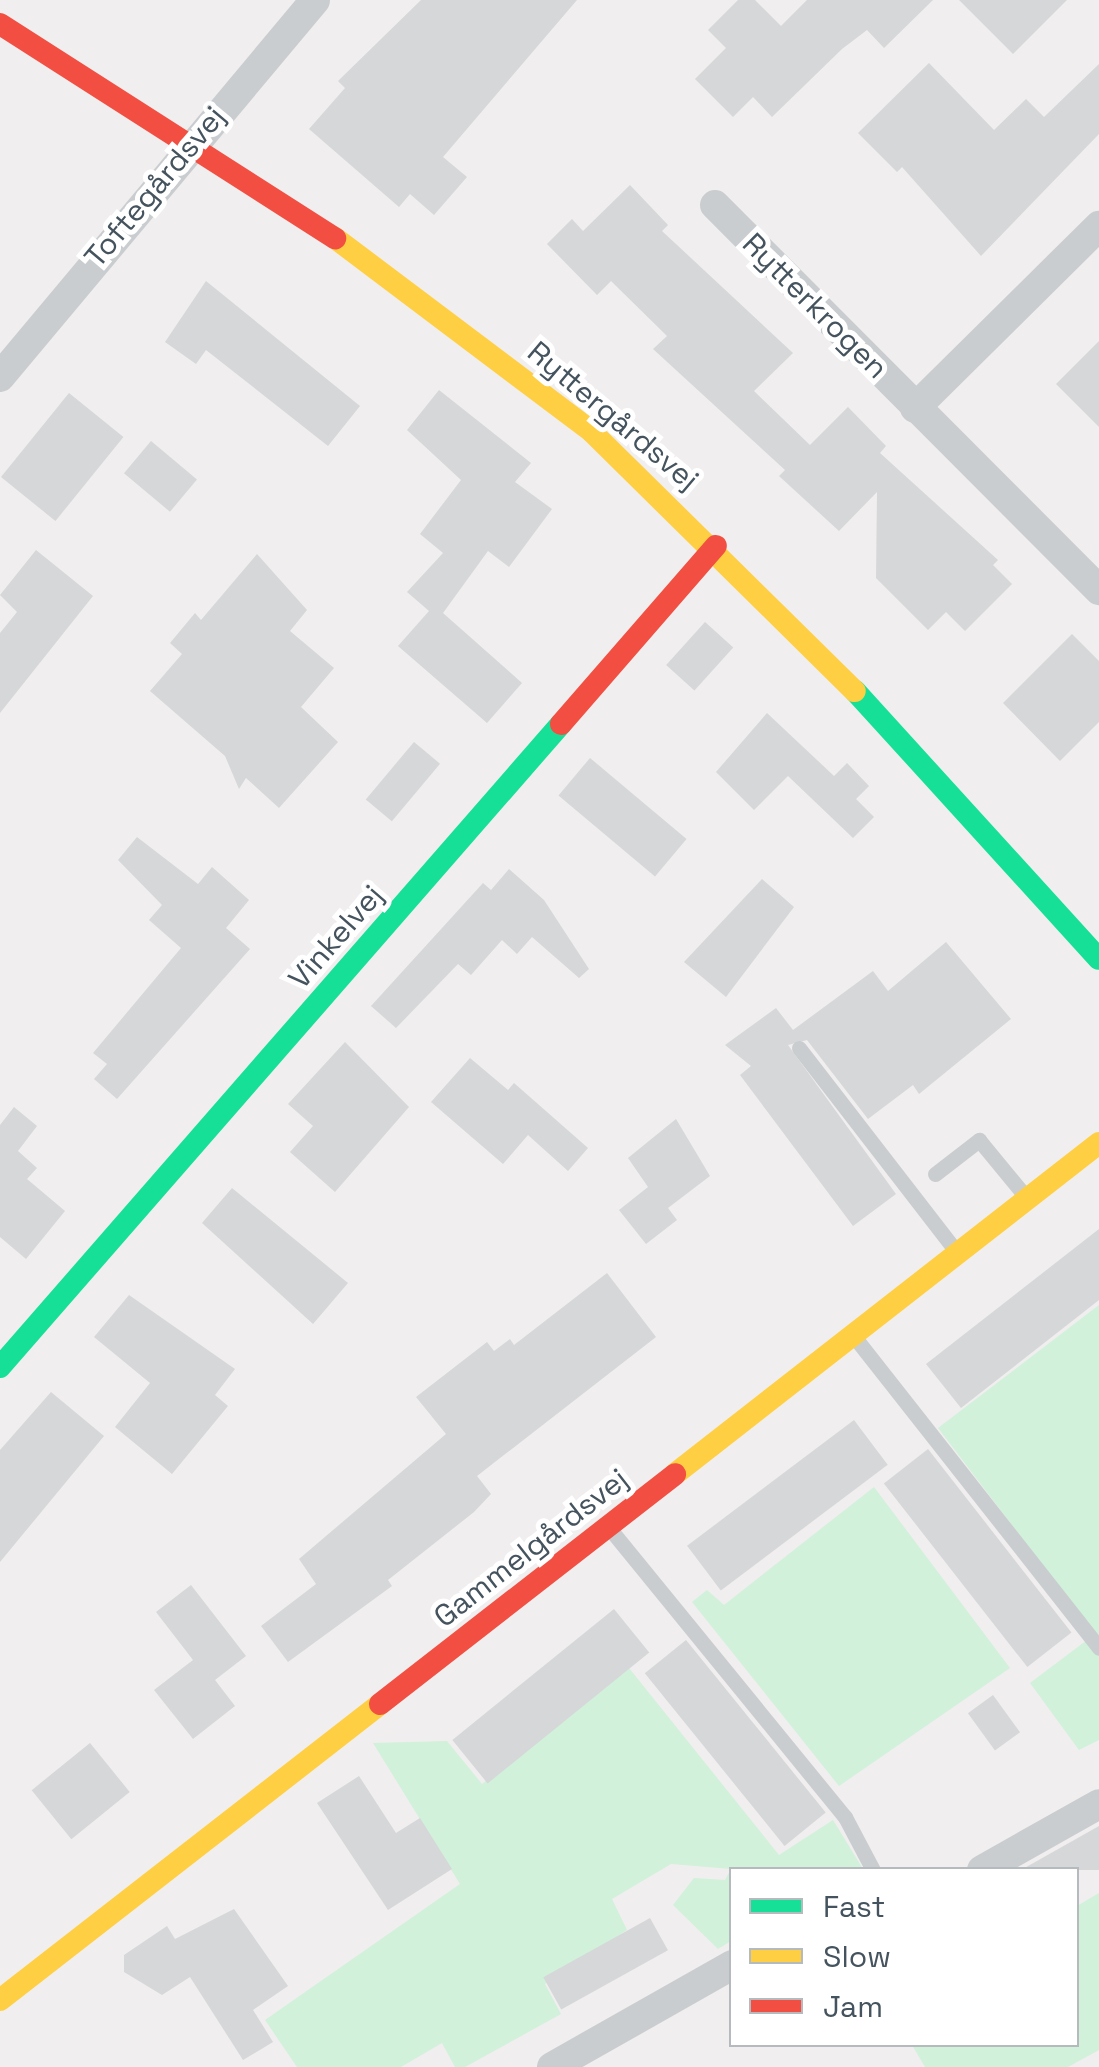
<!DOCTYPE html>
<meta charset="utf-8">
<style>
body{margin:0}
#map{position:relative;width:1099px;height:2067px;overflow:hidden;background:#f0eeee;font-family:"Space Grotesk",sans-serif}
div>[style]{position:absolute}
.green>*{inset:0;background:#d1f1da}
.building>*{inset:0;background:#d6d7d9;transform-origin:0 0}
.lane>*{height:15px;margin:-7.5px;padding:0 7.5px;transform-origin:7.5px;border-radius:7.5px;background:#cacdcf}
.street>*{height:30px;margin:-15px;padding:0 15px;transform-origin:15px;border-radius:15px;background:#cacdcf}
.fast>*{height:22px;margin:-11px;padding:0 11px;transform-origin:11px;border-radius:11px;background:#16e098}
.slow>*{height:22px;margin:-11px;padding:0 11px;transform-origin:11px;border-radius:11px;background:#ffcf43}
.jam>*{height:22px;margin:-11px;padding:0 11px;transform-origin:11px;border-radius:11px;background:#f24e42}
span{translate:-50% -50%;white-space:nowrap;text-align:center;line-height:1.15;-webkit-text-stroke:10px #fff;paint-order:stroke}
.street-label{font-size:30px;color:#44535d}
.legend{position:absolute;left:729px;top:1867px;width:350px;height:180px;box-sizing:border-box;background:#fff;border:2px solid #b4babe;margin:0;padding:12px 18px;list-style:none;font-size:30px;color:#44535d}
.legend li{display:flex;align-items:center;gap:20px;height:50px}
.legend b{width:50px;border:2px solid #b4babe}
</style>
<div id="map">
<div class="green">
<i style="clip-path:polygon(1099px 1305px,1099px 1740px,1079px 1750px,1030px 1683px,1095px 1634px,938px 1428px)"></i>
<i style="clip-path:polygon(874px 1487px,1010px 1668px,839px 1786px,692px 1602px,707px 1590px,724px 1605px)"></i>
<i style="clip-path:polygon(629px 1668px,779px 1855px,833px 1820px,863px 1869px,732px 1870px,731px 1941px,718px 1949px,673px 1905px,694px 1878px,725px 1880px,731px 1869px,671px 1864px,612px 1899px,627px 1930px,545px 1984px,561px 2014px,465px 2067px,455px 2067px,442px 2043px,401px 2067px,297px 2067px,265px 2020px,460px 1884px,373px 1743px,447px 1741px,482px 1784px)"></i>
<i style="clip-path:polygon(1099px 1893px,1099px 2050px,1068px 2067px,925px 2067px,912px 2045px,1076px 2044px,1077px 1906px)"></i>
</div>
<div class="building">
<i style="clip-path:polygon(421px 0,577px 0,443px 157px,467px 177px,434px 215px,410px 194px,399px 207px,309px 129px,345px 88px,338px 81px)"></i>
<i style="clip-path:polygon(738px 0,755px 0,781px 26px,807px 0,933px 0,884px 48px,867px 30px,842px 49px,772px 117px,753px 97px,733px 117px,695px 79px,726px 48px,708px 30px)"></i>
<i style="clip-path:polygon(959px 0,1067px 0,1013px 54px)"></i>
<i style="clip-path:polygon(929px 63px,994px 130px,1026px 99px,1044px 117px,1099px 64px,1099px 134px,981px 256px,902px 167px,897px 172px,858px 133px)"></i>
<i style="clip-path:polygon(630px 185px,668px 225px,662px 231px,793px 353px,754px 391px,810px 445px,848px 407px,886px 446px,880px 453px,998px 560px,993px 565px,1012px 584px,965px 631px,946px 612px,928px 630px,876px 578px,877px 492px,839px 531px,779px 476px,785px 470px,653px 349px,667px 336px,611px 281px,597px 295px,547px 244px,572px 219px,583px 231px)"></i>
<i style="clip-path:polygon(206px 281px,360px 406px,328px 446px,206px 350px,196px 364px,165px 342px)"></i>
<i style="clip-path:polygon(1099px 341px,1099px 427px,1056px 384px)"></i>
<i style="clip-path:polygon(439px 390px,531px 463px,515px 482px,552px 509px,509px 567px,488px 551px,443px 613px,522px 683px,487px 723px,398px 646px,429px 611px,407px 592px,443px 553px,420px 534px,461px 480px,407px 430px)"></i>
<i style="left:69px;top:393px;width:70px;height:108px;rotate:39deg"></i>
<i style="left:151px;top:441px;width:60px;height:42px;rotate:40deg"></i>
<i style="clip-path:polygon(36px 550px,93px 596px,0 713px,0 633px,17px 612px,0 595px)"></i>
<i style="clip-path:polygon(257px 554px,307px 610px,290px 631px,334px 668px,301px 707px,338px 742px,279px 808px,246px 778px,239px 789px,225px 756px,150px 691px,182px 654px,170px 643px,195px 613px,201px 620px)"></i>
<i style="left:705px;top:622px;width:38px;height:58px;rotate:42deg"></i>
<i style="clip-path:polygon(1072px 634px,1099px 661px,1099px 722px,1060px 761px,1003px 703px)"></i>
<i style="clip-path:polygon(767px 713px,834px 776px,847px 763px,869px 786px,856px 799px,874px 817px,853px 838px,788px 776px,754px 810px,716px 772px)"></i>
<i style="left:414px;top:742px;width:34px;height:75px;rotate:40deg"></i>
<i style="left:590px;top:758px;width:126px;height:49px;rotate:40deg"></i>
<i style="clip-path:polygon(137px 837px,198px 884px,212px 867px,249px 900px,226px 928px,250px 949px,117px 1099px,94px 1079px,107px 1064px,93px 1053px,181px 948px,149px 920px,162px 905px,118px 860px)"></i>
<i style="clip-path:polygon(509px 869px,544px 900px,589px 969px,579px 978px,532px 937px,517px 954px,502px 940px,471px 975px,458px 964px,396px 1028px,371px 1006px,483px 883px,491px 890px)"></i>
<i style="clip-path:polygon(762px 879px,794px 907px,726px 997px,684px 962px)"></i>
<i style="clip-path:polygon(946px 942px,1011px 1019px,919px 1094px,913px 1085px,868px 1119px,807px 1040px,788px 1045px,896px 1194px,853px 1226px,740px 1075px,751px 1066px,725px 1045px,776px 1008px,793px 1030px,873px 971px,888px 991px)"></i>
<i style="clip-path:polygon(345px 1042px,409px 1107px,335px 1192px,290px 1152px,313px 1126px,288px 1104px)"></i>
<i style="clip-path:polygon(470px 1058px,508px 1090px,514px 1083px,588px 1148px,568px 1171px,528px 1135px,503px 1164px,431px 1102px)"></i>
<i style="clip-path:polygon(14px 1107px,37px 1126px,18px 1151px,37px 1168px,27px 1179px,65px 1211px,26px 1259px,0 1237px,0 1125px)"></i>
<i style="clip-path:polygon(676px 1119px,710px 1176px,668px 1208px,677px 1220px,646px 1244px,619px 1210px,648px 1187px,628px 1158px)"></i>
<i style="clip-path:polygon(232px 1188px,348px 1283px,313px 1324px,202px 1223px)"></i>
<i style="clip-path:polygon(1099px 1229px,1099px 1300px,961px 1408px,926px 1364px)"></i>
<i style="clip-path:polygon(607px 1273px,656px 1337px,477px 1476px,491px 1494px,474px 1512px,388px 1580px,392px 1586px,288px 1662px,261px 1626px,316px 1584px,299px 1559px,446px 1434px,416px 1397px,487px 1342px,494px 1351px,510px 1339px,514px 1345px)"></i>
<i style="clip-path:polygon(129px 1295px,235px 1369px,215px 1395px,228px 1406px,172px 1474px,115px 1427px,150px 1383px,94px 1337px)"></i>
<i style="clip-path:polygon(51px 1392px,104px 1436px,0 1562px,0 1450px)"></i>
<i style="left:854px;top:1420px;width:56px;height:209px;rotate:53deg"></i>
<i style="left:928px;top:1449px;width:233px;height:56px;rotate:52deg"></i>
<i style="clip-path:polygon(191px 1585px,246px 1656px,215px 1680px,235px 1706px,193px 1739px,154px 1690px,193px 1660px,156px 1612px)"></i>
<i style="left:614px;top:1609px;width:56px;height:208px;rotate:51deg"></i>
<i style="left:686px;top:1640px;width:222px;height:53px;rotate:51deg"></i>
<i style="left:993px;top:1695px;width:46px;height:31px;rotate:54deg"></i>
<i style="left:90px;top:1743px;width:63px;height:75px;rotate:51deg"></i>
<i style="clip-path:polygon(359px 1776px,396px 1833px,420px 1818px,452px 1869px,388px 1910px,317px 1803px)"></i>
<i style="clip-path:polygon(1099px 1826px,1099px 1870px,1021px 1870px)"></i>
<i style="clip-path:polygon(234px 1909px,288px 1986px,253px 2010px,273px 2042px,243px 2060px,190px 1977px,162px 1995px,124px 1972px,124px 1955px,167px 1926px,175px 1939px)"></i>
<i style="left:650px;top:1918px;width:37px;height:122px;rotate:61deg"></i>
</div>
<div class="lane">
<i style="left:799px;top:1048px;width:257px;rotate:52.3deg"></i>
<i style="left:935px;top:1174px;width:56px;rotate:-37.7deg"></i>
<i style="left:979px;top:1140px;width:74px;rotate:50.5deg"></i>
<i style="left:856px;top:1339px;width:393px;rotate:51.8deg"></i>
<i style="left:610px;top:1529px;width:372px;rotate:50.8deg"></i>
<i style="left:845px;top:1817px;width:60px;rotate:62.2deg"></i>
</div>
<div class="street">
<i style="left:715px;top:205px;width:544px;rotate:45.07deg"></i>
<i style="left:0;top:377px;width:491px;rotate:-50.1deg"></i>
<i style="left:915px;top:408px;width:259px;rotate:-44.7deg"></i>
<i style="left:982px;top:1870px;width:134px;rotate:-29.4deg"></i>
<i style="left:552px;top:2067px;width:207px;rotate:-29.5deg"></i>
</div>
<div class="fast">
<i style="left:855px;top:691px;width:362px;rotate:47.7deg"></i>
<i style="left:0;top:1367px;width:853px;rotate:-48.9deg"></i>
</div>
<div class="slow">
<i style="left:335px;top:238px;width:322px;rotate:37deg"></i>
<i style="left:592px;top:432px;width:369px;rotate:44.6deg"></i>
<i style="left:675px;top:1474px;width:538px;rotate:-37.98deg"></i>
<i style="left:0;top:2000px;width:482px;rotate:-37.9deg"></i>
</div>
<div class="jam">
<i style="left:0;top:24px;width:398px;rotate:32.6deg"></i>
<i style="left:561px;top:724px;width:236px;rotate:-49deg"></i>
<i style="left:380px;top:1704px;width:374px;rotate:-37.9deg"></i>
</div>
<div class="street-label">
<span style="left:155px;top:187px;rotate:-50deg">Toftegårdsvej</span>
<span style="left:815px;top:306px;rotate:45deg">Rytterkrogen</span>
<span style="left:613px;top:416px;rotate:40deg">Ryttergårdsvej</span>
<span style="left:336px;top:937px;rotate:-49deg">Vinkelvej</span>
<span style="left:531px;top:1548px;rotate:-38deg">Gammelgårdsvej</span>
</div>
<ul class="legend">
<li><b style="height:12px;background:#16e098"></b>Fast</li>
<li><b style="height:12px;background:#ffcf43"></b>Slow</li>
<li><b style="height:12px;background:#f24e42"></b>Jam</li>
</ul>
</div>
